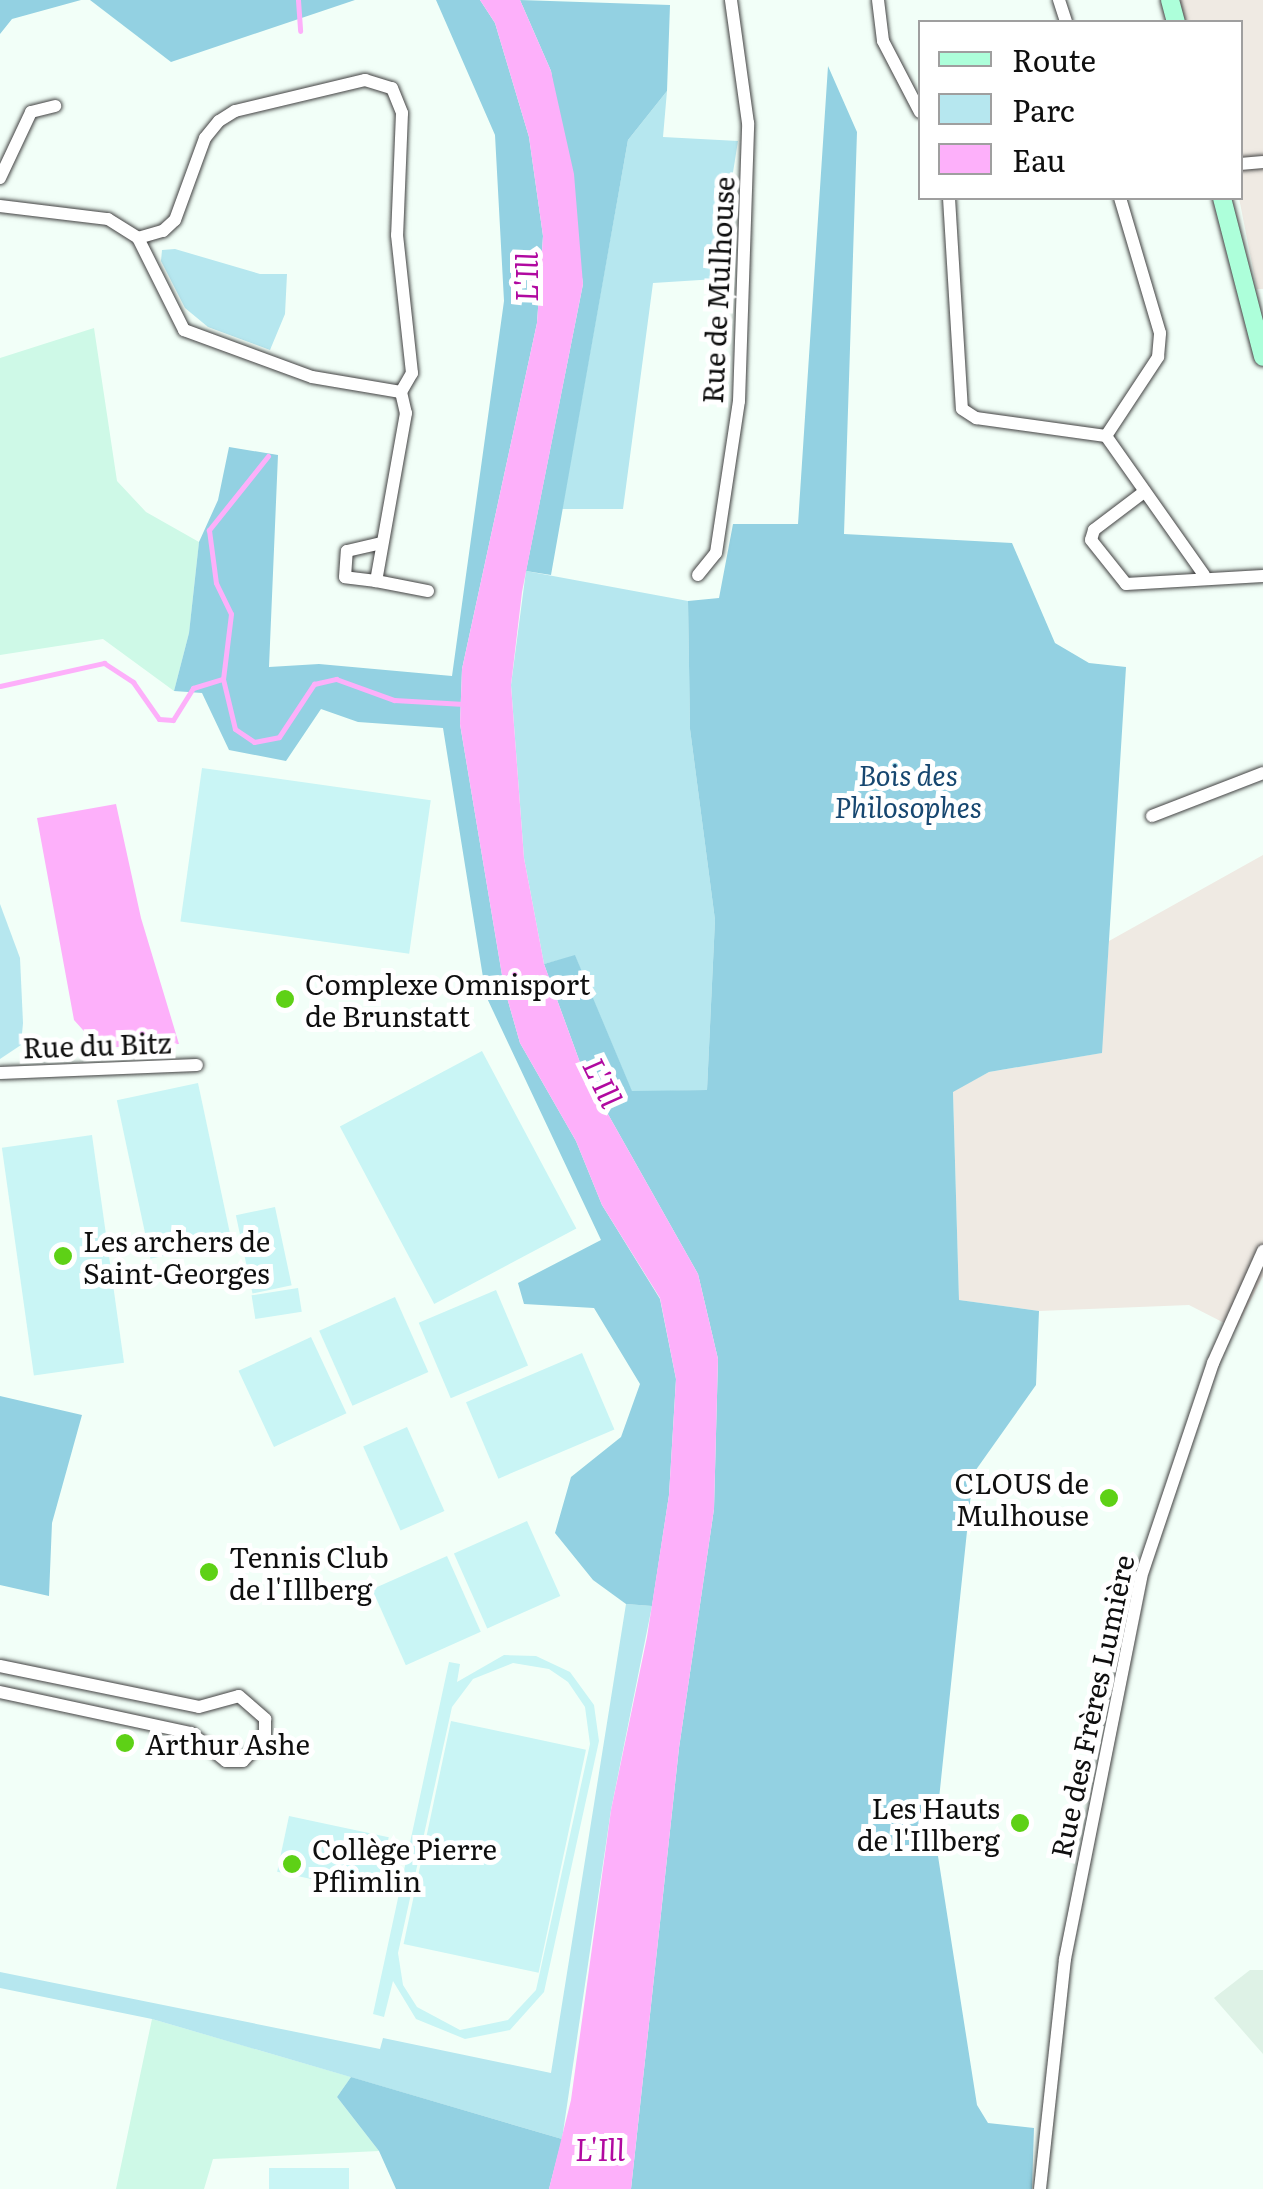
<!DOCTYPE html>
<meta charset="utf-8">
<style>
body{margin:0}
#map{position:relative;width:1263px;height:2189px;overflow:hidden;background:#f2fff8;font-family:Literata,serif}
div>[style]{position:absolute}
.industrial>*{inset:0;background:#efeae3}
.farmland>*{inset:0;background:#cef9e7}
.green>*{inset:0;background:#b6e7ef}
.forest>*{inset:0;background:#93d1e2}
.pitch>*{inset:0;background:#c9f5f5;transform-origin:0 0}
.plaza>*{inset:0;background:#def2e6}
.water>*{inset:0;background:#fdb0fa}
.stream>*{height:5px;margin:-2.5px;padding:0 2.5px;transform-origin:2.5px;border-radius:2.5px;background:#fdb0fa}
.roads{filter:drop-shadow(0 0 2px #424242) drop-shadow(0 0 2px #424242)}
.minor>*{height:12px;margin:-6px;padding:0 6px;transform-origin:6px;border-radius:6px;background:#fff}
.secondary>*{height:18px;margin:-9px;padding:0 9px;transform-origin:9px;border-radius:9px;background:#adffda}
.dots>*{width:28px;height:28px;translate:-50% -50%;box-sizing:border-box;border:5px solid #fff;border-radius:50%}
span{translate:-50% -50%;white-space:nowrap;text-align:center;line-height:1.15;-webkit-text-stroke:10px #fff;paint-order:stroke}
.street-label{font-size:28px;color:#0f0f0f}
.park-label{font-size:28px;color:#174770;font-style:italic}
.poi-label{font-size:28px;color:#0f0f0f}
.left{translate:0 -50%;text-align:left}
.right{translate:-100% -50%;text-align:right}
.water-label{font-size:30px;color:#b109a0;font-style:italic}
.legend{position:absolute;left:918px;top:20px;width:325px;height:180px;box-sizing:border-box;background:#fff;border:2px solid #9f9f9f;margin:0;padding:12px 18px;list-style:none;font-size:30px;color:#0f0f0f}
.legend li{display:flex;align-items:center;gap:20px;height:50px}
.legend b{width:50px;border:2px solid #9f9f9f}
</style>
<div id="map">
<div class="industrial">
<i style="clip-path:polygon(1180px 0,1263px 0,1263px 289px,1257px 289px,1239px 198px,1240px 22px,1184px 22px)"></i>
<i style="clip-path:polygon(1263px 855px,1263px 1276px,1236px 1329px,1189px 1305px,1039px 1311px,959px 1300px,953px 1091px,989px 1072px,1101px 1053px,1109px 941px)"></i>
</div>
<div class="farmland">
<i style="clip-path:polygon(94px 328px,117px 481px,146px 512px,199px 542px,189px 633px,174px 691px,103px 639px,0 655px,0 358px)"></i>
<i style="clip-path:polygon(152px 2019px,351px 2077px,337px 2097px,379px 2151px,213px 2159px,204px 2189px,116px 2189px)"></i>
</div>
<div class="green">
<i style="clip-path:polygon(667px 91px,663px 137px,738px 141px,716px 279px,653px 283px,623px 509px,562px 509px,628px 140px)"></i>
<i style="clip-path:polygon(175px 249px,260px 274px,287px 274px,285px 314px,270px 350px,208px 327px,185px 308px,161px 261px,162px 250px)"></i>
<i style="clip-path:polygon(526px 571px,688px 601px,690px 729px,715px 920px,707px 1090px,632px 1092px,575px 956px,544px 964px,524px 858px,511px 685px)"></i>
<i style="clip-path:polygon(0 904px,20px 958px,23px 1023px,21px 1045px,0 1059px)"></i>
<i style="clip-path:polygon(626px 1604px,652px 1606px,611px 1810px,562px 2139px,152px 2019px,0 1988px,0 1972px,380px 2049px,383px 2038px,551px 2073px)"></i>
</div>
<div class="forest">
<i style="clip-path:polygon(0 0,81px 0,12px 19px,0 34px)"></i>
<i style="clip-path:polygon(90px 0,355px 0,171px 62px)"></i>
<i style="clip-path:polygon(436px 0,480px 0,495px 23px,529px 137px,543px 236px,537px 323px,462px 669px,460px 724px,504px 987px,520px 1043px,576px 1141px,602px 1205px,660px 1299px,676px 1379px,669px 1495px,652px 1606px,626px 1604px,593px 1580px,555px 1533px,571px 1477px,621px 1437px,640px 1384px,594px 1308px,524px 1304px,518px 1283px,601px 1240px,486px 996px,443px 728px,358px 722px,321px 709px,286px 761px,229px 750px,202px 693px,174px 691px,189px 633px,199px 542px,218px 500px,229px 447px,278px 455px,269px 667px,319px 664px,452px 676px,504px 301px,495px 135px)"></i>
<i style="clip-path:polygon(520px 0,670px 5px,667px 91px,628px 140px,551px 575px,526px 571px,583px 284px,551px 71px)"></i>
<i style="clip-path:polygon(828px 66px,857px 132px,844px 534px,1012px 543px,1055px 643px,1089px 663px,1126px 667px,1102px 1053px,989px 1072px,953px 1092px,959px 1300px,1039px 1311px,1036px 1385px,973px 1474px,935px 1837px,977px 2105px,988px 2123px,1034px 2128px,1032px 2189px,631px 2189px,679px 1748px,714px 1509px,718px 1359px,698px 1274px,582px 1068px,544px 964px,575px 955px,632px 1091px,707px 1090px,715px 920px,690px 729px,688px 601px,719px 598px,733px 524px,798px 524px)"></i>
<i style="clip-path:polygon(0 1396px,82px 1415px,52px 1523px,49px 1596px,0 1585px)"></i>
<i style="clip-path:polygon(351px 2077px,562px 2139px,549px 2189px,396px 2189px,379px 2151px,337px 2097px)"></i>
</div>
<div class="pitch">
<i style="left:202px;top:768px;width:231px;height:155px;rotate:8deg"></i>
<i style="left:482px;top:1051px;width:201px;height:161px;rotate:62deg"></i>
<i style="left:198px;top:1083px;width:162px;height:83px;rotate:78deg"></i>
<i style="left:92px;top:1135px;width:230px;height:91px;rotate:82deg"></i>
<i style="left:275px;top:1207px;width:80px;height:40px;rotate:78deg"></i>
<i style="left:298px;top:1288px;width:24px;height:47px;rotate:81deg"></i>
<i style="left:496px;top:1290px;width:82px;height:84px;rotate:67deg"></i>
<i style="left:395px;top:1297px;width:82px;height:83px;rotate:66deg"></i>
<i style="left:311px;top:1337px;width:84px;height:80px;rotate:65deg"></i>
<i style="left:582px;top:1353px;width:83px;height:126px;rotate:67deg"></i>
<i style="left:407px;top:1427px;width:92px;height:48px;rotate:66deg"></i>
<i style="left:527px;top:1521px;width:82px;height:80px;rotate:66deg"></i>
<i style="left:447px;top:1556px;width:83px;height:82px;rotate:66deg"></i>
<i style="clip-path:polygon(evenodd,504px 1655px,536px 1656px,570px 1672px,594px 1705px,599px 1741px,544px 1992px,510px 2030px,465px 2039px,416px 2019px,393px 1981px,384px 2017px,373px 2014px,449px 1662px,460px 1664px,457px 1682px,504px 1655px,513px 1663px,549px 1669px,568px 1682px,585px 1707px,590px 1744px,536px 1990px,508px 2020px,460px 2030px,417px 2007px,403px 1985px,398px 1953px,452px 1707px,473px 1679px,513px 1663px)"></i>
<i style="left:451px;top:1721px;width:138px;height:228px;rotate:12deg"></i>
<i style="left:289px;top:1816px;width:102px;height:57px;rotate:12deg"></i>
<i style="left:349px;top:2168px;width:21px;height:80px;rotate:90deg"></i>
</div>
<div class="plaza">
<i style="clip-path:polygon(1250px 1970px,1263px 1970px,1263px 2054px,1214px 1998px)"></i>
</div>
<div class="water">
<i style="clip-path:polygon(480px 0,520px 0,551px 71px,574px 174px,583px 284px,522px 592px,511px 685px,524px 858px,544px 964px,582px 1068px,698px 1274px,718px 1359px,714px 1509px,679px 1748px,631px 2189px,549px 2189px,571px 2100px,611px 1810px,647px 1637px,669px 1495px,676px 1379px,660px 1298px,602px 1205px,576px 1141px,520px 1043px,504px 987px,460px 724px,462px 669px,537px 323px,543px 236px,529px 137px,495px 23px)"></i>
<i style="clip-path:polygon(116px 804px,141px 918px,179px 1044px,99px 1048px,74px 1020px,37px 818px)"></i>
</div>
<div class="stream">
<i style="left:298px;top:0;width:31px;rotate:86deg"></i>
<i style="left:268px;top:456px;width:95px;rotate:128.6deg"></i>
<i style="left:209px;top:530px;width:53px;rotate:82.5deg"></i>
<i style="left:216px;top:583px;width:34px;rotate:64deg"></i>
<i style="left:231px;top:614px;width:65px;rotate:97deg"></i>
<i style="left:223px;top:679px;width:51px;rotate:76.5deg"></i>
<i style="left:235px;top:729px;width:23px;rotate:34deg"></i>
<i style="left:254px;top:742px;width:25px;rotate:-11deg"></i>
<i style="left:279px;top:737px;width:64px;rotate:-56.6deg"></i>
<i style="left:314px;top:684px;width:23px;rotate:-13deg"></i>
<i style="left:336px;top:679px;width:62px;rotate:19.9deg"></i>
<i style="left:394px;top:700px;width:70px;rotate:3.3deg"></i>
<i style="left:0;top:686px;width:107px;rotate:-12.5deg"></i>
<i style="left:104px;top:663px;width:35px;rotate:33deg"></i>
<i style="left:133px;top:682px;width:45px;rotate:54.9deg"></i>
<i style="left:159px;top:719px;width:14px;rotate:4deg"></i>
<i style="left:173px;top:720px;width:38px;rotate:-58deg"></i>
<i style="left:193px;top:688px;width:31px;rotate:-17deg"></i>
</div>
<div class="roads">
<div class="minor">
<i style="left:878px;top:0;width:41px;rotate:83deg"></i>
<i style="left:883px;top:41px;width:80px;rotate:62.5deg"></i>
<i style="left:1059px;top:0;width:23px;rotate:72deg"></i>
<i style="left:1240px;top:164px;width:23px;rotate:-5deg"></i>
<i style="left:0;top:178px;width:73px;rotate:-64.8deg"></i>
<i style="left:31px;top:112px;width:25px;rotate:-14deg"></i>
<i style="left:949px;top:198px;width:211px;rotate:86.5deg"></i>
<i style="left:962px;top:409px;width:17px;rotate:33deg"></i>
<i style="left:976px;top:418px;width:131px;rotate:7.9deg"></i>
<i style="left:0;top:206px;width:109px;rotate:6.9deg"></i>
<i style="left:108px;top:219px;width:36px;rotate:32deg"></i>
<i style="left:138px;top:238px;width:26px;rotate:-16deg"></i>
<i style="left:163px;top:231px;width:16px;rotate:-43deg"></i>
<i style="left:175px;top:220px;width:87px;rotate:-69.9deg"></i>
<i style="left:205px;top:138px;width:22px;rotate:-51deg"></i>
<i style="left:219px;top:121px;width:19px;rotate:-32deg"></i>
<i style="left:235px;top:111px;width:134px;rotate:-13.4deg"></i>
<i style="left:365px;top:80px;width:28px;rotate:17deg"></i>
<i style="left:392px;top:88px;width:27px;rotate:68deg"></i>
<i style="left:402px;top:113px;width:122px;rotate:92.3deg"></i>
<i style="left:397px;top:235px;width:139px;rotate:83.8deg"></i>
<i style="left:412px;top:373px;width:22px;rotate:120deg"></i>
<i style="left:401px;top:392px;width:22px;rotate:77deg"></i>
<i style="left:406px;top:413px;width:171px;rotate:100.1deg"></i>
<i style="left:376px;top:581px;width:31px;rotate:-173deg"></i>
<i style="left:345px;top:577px;width:26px;rotate:-86deg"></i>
<i style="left:347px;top:551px;width:36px;rotate:-13deg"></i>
<i style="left:138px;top:238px;width:103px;rotate:63.4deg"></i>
<i style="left:184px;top:330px;width:136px;rotate:20.2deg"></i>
<i style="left:312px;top:377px;width:90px;rotate:9.6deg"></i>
<i style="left:1106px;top:436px;width:95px;rotate:-56.6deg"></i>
<i style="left:1158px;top:357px;width:24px;rotate:-85deg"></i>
<i style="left:1160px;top:333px;width:141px;rotate:-106.5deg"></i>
<i style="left:1106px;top:436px;width:170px;rotate:54.8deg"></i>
<i style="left:1144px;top:492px;width:63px;rotate:142.8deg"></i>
<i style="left:1094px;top:530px;width:10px;rotate:107deg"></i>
<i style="left:1091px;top:540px;width:56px;rotate:51.5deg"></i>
<i style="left:1126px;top:584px;width:137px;rotate:-3.3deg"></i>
<i style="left:698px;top:575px;width:28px;rotate:-51deg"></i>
<i style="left:716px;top:553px;width:154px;rotate:-81.4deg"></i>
<i style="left:739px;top:401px;width:278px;rotate:-88.1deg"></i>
<i style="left:748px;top:123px;width:124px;rotate:-97.9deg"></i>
<i style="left:376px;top:581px;width:53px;rotate:10.9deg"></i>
<i style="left:1152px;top:816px;width:119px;rotate:-21.2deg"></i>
<i style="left:0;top:1073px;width:197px;rotate:-2.3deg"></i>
<i style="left:0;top:1666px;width:203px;rotate:11.6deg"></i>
<i style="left:199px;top:1707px;width:41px;rotate:-15.4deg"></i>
<i style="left:239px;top:1696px;width:35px;rotate:41deg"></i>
<i style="left:265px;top:1719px;width:19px;rotate:90deg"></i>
<i style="left:265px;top:1738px;width:32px;rotate:134deg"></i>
<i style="left:243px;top:1761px;width:17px;rotate:180deg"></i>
<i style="left:226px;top:1761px;width:45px;rotate:-141.3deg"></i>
<i style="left:191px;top:1733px;width:195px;rotate:-167.9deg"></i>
<i style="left:1040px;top:2189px;width:231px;rotate:-83.8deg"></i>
<i style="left:1065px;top:1959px;width:389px;rotate:-78.7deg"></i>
<i style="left:1141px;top:1577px;width:226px;rotate:-71.4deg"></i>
<i style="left:1213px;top:1363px;width:123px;rotate:-65.9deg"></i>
</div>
<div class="secondary">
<i style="left:1170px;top:0;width:23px;rotate:75deg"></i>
<i style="left:1222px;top:198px;width:164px;rotate:75.5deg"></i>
</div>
</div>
<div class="dots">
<i style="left:285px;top:999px;background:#5ed116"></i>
<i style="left:63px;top:1256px;background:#5ed116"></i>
<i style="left:1109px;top:1498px;background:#5ed116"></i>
<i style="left:209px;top:1572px;background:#5ed116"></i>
<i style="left:125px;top:1743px;background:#5ed116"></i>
<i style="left:1020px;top:1823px;background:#5ed116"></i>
<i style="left:292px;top:1864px;background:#5ed116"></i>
</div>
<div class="street-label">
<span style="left:717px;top:290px;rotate:-87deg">Rue de Mulhouse</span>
<span style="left:97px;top:1044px;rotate:-2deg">Rue du Bitz</span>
<span style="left:1091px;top:1706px;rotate:-78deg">Rue des Frères Lumière</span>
</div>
<div class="park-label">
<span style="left:908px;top:790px">Bois des<br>Philosophes</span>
</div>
<div class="poi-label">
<span class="left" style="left:305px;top:999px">Complexe Omnisport<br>de Brunstatt</span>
<span class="left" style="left:83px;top:1256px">Les archers de<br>Saint-Georges</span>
<span class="right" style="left:1089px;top:1498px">CLOUS de<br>Mulhouse</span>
<span class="left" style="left:229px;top:1572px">Tennis Club<br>de l'Illberg</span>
<span class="left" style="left:145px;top:1743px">Arthur Ashe</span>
<span class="right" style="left:1000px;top:1823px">Les Hauts<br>de l'Illberg</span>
<span class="left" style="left:312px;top:1864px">Collège Pierre<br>Pflimlin</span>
</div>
<div class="water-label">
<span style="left:525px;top:277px;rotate:-90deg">L'Ill</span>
<span style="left:604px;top:1082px;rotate:64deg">L'Ill</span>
<span style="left:600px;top:2148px">L'Ill</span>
</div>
<ul class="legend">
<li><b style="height:12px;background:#adffda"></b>Route</li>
<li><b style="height:28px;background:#b6e7ef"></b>Parc</li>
<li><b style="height:28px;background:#fdb0fa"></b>Eau</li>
</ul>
</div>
